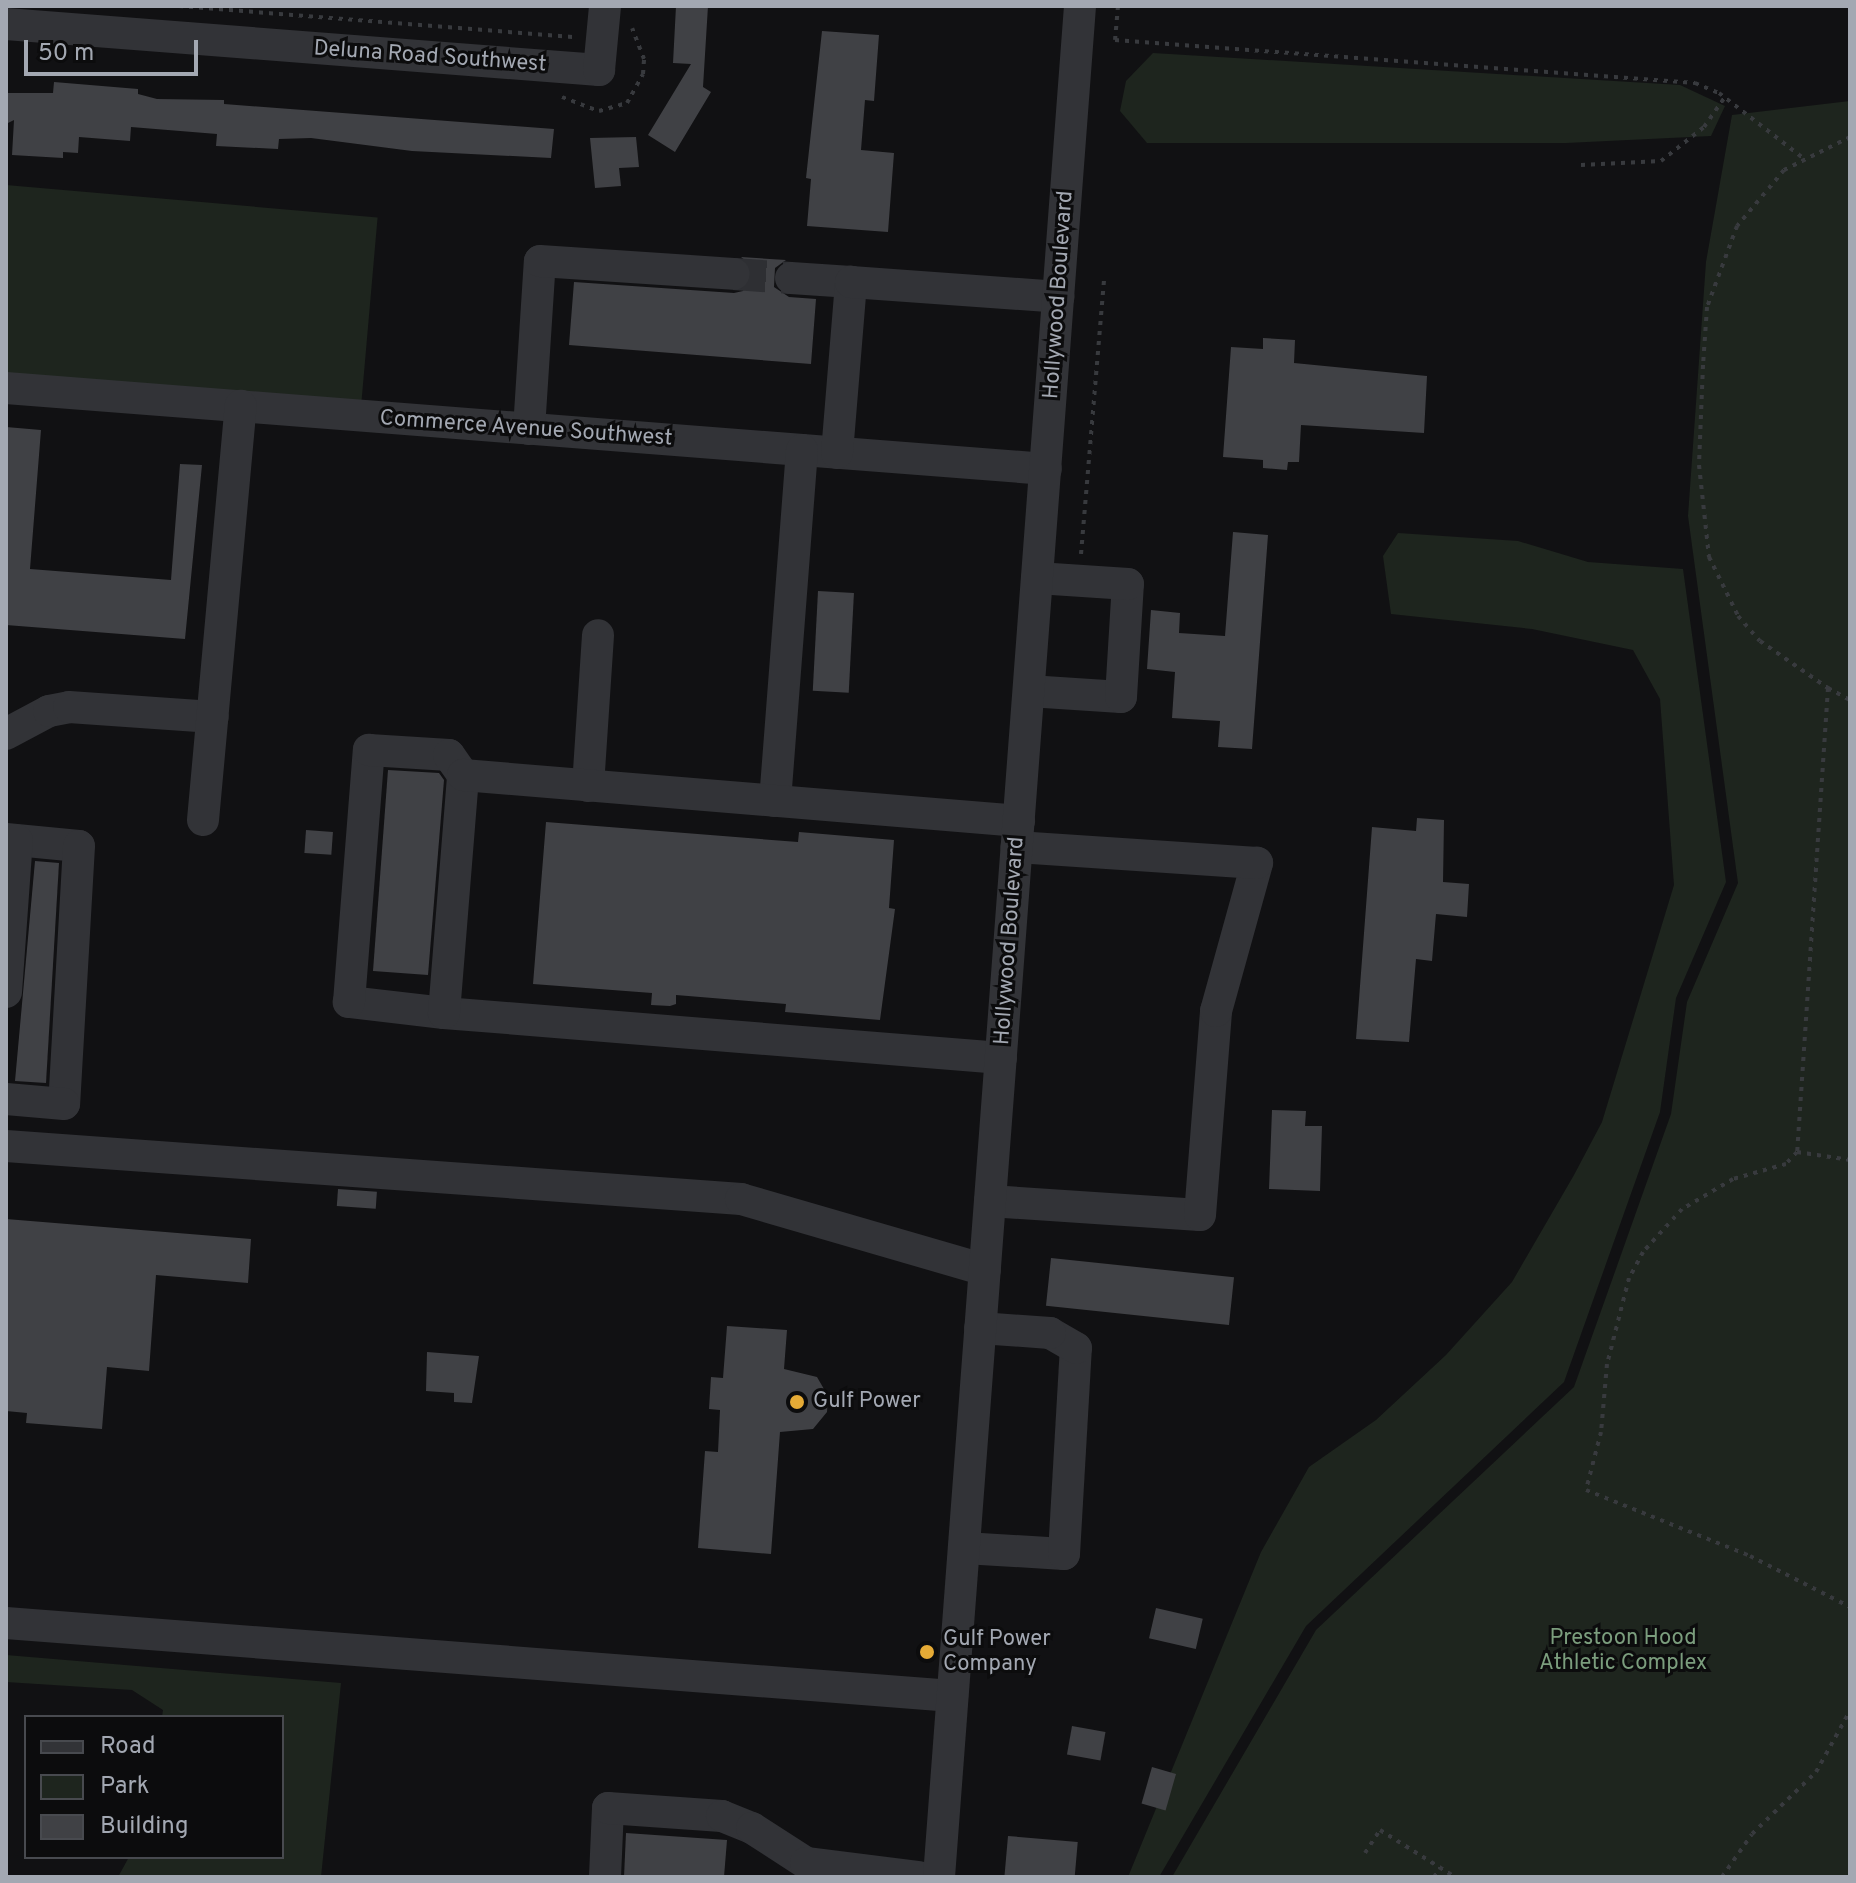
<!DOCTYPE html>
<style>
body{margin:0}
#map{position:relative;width:1856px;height:1883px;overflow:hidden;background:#111113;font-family:Overpass,sans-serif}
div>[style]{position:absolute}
.green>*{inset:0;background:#1e251e;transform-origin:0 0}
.building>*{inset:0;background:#404145;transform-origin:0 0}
.minor-tunnel>*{height:32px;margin-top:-16px;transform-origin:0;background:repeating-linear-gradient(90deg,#2e2f33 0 32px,transparent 0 48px)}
.path>*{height:4px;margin-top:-2px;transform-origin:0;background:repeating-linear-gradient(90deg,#383a3e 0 4px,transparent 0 10px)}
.minor>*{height:32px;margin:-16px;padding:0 16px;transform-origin:16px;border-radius:16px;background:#323337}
.dots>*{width:22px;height:22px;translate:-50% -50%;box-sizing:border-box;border:4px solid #0c0c0d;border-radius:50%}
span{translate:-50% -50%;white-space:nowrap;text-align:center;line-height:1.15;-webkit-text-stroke:6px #0c0c0d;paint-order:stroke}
.street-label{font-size:22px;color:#a3a8b2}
.poi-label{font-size:22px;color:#a3a8b2}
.left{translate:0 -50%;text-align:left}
.park-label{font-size:22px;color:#7b9d7d}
.frame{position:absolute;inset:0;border:8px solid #a3a8b2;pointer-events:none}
.legend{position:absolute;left:24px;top:1715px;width:260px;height:144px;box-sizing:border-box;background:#0c0c0d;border:2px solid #484a4f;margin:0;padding:10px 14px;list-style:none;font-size:24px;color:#a3a8b2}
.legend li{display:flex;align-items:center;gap:16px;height:40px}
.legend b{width:40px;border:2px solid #484a4f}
.scale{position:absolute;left:24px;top:40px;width:174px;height:36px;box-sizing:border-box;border:4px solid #a3a8b2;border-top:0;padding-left:10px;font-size:24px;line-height:28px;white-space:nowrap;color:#a3a8b2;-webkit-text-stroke:6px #0c0c0d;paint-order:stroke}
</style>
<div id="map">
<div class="green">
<i style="clip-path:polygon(1153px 53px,1680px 85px,1725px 106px,1711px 136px,1566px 143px,1147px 143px,1120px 111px,1126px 81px)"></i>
<i style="clip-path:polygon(1850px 101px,1850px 1877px,1172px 1877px,1316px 1630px,1574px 1387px,1671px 1114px,1687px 1002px,1738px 883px,1688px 516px,1706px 262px,1732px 115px)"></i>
<i style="left:6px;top:185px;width:373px;height:191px;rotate:5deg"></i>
<i style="clip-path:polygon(1398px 533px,1518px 541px,1588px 562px,1683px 569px,1726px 882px,1676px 998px,1660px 1112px,1564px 1382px,1306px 1626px,1159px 1877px,1128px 1877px,1261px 1552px,1309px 1467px,1376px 1420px,1446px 1355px,1512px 1282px,1574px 1175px,1602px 1122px,1674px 885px,1660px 699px,1633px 650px,1532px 629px,1391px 614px,1383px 556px)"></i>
<i style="clip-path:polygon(6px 1655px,341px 1683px,321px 1877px,118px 1877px,129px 1857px,282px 1857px,282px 1717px,162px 1717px,163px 1710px,132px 1690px,6px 1682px)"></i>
</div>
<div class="building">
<i style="clip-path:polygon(676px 6px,708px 6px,703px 87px,711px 92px,675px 152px,648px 135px,691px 64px,673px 63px)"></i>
<i style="clip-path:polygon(822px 31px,879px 35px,874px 101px,865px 100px,861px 150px,894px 153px,888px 232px,807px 226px,811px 179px,806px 178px)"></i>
<i style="clip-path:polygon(54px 82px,138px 89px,138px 94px,157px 99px,224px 100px,224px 104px,554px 129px,551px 158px,412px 151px,311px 138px,279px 139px,278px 149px,216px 146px,217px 134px,131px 127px,130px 141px,79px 137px,78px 153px,63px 152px,63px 158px,12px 155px,14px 120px,6px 124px,6px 93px,53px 93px)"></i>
<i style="clip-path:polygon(636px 137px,639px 167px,619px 168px,621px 186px,595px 188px,590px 138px)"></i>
<i style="clip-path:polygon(741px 257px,786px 260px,775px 268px,774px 287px,789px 297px,816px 299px,811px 364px,569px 345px,574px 282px,734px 293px,743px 291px,753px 276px,751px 265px)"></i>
<i style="clip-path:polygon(1263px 338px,1295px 340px,1294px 363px,1427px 376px,1424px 433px,1301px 425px,1299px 462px,1288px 462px,1287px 470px,1263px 468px,1263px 460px,1223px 457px,1231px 347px,1263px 349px)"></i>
<i style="clip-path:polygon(6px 427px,41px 430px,30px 569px,171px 580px,180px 464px,202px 465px,185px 639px,6px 625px)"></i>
<i style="clip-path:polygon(1233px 532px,1268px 535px,1252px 749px,1218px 747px,1220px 721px,1172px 718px,1175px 672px,1147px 669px,1151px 610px,1180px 613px,1179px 633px,1225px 636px)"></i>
<i style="left:818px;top:591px;width:36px;height:100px;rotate:3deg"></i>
<i style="clip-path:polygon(388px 770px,439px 773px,444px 780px,428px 975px,373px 971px)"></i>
<i style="clip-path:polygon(1417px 818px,1444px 820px,1443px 882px,1469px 884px,1467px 917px,1436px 914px,1432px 961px,1416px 959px,1409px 1042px,1356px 1039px,1372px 827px,1416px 831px)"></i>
<i style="clip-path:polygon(546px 822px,798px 842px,799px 832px,894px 840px,889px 908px,895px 909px,880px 1020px,785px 1012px,786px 1004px,676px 995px,676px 1004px,670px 1006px,651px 1005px,652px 993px,533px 984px)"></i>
<i style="left:306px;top:830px;width:27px;height:23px;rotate:4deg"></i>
<i style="clip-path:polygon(35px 861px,59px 863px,46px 1083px,15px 1081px)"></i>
<i style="clip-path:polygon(1272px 1110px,1306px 1111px,1305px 1126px,1322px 1126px,1320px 1191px,1269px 1189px)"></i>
<i style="left:338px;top:1189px;width:39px;height:17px;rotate:4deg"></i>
<i style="clip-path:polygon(6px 1219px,251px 1239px,248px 1283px,156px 1275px,149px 1371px,107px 1367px,102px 1429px,26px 1423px,27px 1413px,6px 1411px)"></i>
<i style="left:1051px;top:1258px;width:184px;height:48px;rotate:6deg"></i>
<i style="clip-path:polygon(727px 1326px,787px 1330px,784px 1369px,817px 1377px,828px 1396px,827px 1412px,813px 1429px,780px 1432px,771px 1554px,698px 1548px,705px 1451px,718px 1452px,720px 1410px,709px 1409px,711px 1377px,723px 1378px)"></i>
<i style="clip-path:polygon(427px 1352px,479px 1356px,472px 1403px,454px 1402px,454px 1393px,426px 1391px)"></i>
<i style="left:1156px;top:1608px;width:48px;height:31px;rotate:13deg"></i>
<i style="left:1072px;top:1726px;width:34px;height:29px;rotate:10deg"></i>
<i style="left:1152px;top:1767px;width:25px;height:38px;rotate:16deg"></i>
<i style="clip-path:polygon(626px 1833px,727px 1840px,724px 1877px,624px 1877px)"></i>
<i style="left:1008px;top:1836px;width:70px;height:40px;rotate:5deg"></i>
</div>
<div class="minor-tunnel">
<i style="left:734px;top:274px;width:57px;rotate:4deg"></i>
</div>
<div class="path">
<i style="left:179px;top:6px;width:398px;rotate:4.5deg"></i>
<i style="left:1118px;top:6px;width:34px;rotate:95deg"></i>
<i style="left:1115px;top:40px;width:582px;rotate:4.24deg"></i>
<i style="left:1695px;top:83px;width:26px;rotate:23deg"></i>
<i style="left:1719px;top:93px;width:106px;rotate:37.7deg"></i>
<i style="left:562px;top:97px;width:40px;rotate:21deg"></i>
<i style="left:599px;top:111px;width:29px;rotate:-16deg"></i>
<i style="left:627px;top:103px;width:33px;rotate:-61deg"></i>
<i style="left:643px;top:74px;width:15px;rotate:-86deg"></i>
<i style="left:644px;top:59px;width:33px;rotate:-111deg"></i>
<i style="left:1850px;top:137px;width:74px;rotate:153.4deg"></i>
<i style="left:1784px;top:170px;width:73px;rotate:130deg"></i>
<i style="left:1737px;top:226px;width:86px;rotate:110.3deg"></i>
<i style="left:1707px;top:307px;width:58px;rotate:93.9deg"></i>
<i style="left:1703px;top:365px;width:100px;rotate:92.3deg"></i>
<i style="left:1699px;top:465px;width:93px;rotate:83.8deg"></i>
<i style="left:1709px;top:557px;width:66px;rotate:63.8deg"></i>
<i style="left:1738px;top:616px;width:33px;rotate:49deg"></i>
<i style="left:1760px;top:641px;width:83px;rotate:34.7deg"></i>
<i style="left:1828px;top:688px;width:465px;rotate:93.8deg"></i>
<i style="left:1797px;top:1152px;width:16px;rotate:133deg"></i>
<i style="left:1786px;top:1164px;width:55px;rotate:164.2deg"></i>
<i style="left:1733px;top:1179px;width:59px;rotate:149.5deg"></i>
<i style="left:1682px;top:1209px;width:58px;rotate:132.2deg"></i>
<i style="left:1643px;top:1252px;width:30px;rotate:118deg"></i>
<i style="left:1629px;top:1278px;width:89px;rotate:104.3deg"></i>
<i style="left:1607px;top:1364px;width:68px;rotate:95deg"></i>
<i style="left:1601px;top:1432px;width:60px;rotate:104.5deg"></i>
<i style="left:1586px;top:1490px;width:177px;rotate:21.9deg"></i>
<i style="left:1750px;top:1556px;width:112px;rotate:27deg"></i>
<i style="left:1581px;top:165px;width:80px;rotate:-2.9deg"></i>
<i style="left:1661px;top:161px;width:55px;rotate:-38.3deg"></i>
<i style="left:1704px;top:127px;width:37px;rotate:-55deg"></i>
<i style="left:1081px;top:554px;width:275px;rotate:-85.2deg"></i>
<i style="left:1828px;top:688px;width:25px;rotate:29deg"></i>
<i style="left:1797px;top:1152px;width:54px;rotate:8.6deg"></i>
<i style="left:1365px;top:1853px;width:27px;rotate:-57deg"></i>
<i style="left:1380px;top:1830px;width:89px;rotate:32.1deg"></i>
<i style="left:1434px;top:1877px;width:11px;rotate:-56deg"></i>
<i style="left:1722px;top:1877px;width:52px;rotate:-55.1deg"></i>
<i style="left:1752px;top:1834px;width:89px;rotate:-44.1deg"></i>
<i style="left:1816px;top:1772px;width:70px;rotate:-60.9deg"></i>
</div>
<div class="minor">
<i style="left:6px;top:24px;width:595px;rotate:4.44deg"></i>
<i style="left:599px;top:70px;width:64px;rotate:-84.6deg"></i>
<i style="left:791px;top:278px;width:60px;rotate:3.8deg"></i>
<i style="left:6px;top:388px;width:1043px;rotate:4.45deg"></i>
<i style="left:529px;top:429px;width:168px;rotate:-86.3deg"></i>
<i style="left:540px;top:261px;width:194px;rotate:3.8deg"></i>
<i style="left:837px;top:453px;width:172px;rotate:-85.3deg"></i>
<i style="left:851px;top:282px;width:208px;rotate:4.1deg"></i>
<i style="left:1029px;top:691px;width:92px;rotate:3.7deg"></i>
<i style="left:1121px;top:697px;width:113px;rotate:-86.5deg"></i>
<i style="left:1128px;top:584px;width:91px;rotate:-176.2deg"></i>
<i style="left:6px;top:734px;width:49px;rotate:-28.1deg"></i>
<i style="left:49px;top:711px;width:20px;rotate:-11deg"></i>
<i style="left:69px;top:707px;width:144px;rotate:4deg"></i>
<i style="left:588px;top:786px;width:151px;rotate:-86.2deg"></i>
<i style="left:775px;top:801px;width:352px;rotate:-85.6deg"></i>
<i style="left:203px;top:820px;width:416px;rotate:-84.8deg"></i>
<i style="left:6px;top:839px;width:73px;rotate:5.5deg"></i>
<i style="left:79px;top:846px;width:258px;rotate:93.3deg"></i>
<i style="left:64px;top:1104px;width:58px;rotate:-175.1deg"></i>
<i style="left:6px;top:992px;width:152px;rotate:-85.9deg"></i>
<i style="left:444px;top:1013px;width:96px;rotate:-173.4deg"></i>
<i style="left:349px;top:1002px;width:253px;rotate:-85.5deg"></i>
<i style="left:369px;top:750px;width:80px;rotate:3.6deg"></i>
<i style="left:449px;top:755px;width:24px;rotate:55deg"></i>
<i style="left:1001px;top:1058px;width:559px;rotate:-175.38deg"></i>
<i style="left:444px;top:1013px;width:239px;rotate:-85.4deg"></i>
<i style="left:463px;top:775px;width:558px;rotate:4.73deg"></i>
<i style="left:6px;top:1146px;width:737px;rotate:4.12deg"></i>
<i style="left:741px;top:1199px;width:254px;rotate:16.2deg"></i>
<i style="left:990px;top:1201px;width:210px;rotate:3.8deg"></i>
<i style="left:1200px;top:1215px;width:205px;rotate:-85.5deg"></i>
<i style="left:1216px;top:1011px;width:154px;rotate:-74.5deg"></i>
<i style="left:1257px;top:863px;width:241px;rotate:-176.2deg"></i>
<i style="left:964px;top:1548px;width:100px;rotate:3.4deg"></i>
<i style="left:1064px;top:1554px;width:206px;rotate:-86.7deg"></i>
<i style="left:1076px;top:1348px;width:30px;rotate:-150deg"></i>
<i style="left:1050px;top:1333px;width:70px;rotate:-175.9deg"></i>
<i style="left:6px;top:1623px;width:949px;rotate:4.41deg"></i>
<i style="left:605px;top:1877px;width:69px;rotate:-87.5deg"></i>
<i style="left:608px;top:1808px;width:114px;rotate:4deg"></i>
<i style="left:722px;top:1816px;width:32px;rotate:22deg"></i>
<i style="left:752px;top:1828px;width:64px;rotate:32.9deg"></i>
<i style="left:806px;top:1863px;width:114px;rotate:7.1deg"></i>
<i style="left:939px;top:1877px;width:1876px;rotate:-85.69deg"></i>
</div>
<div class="dots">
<i style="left:797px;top:1402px;background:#e6ab36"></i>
<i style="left:927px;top:1652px;background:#e6ab36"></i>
</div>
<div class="street-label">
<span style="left:430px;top:57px;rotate:4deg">Deluna Road Southwest</span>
<span style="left:1059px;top:295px;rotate:-86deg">Hollywood Boulevard</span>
<span style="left:526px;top:429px;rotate:4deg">Commerce Avenue Southwest</span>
<span style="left:1010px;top:941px;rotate:-86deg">Hollywood Boulevard</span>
</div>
<div class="poi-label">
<span class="left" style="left:813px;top:1402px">Gulf Power</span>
<span class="left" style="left:943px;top:1652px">Gulf Power<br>Company</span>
</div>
<div class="park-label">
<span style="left:1623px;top:1651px">Prestoon Hood<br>Athletic Complex</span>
</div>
<div class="frame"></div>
<ul class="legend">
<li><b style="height:10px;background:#323337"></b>Road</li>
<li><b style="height:22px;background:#1e251e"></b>Park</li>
<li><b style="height:22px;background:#404145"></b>Building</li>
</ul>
<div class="scale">50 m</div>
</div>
